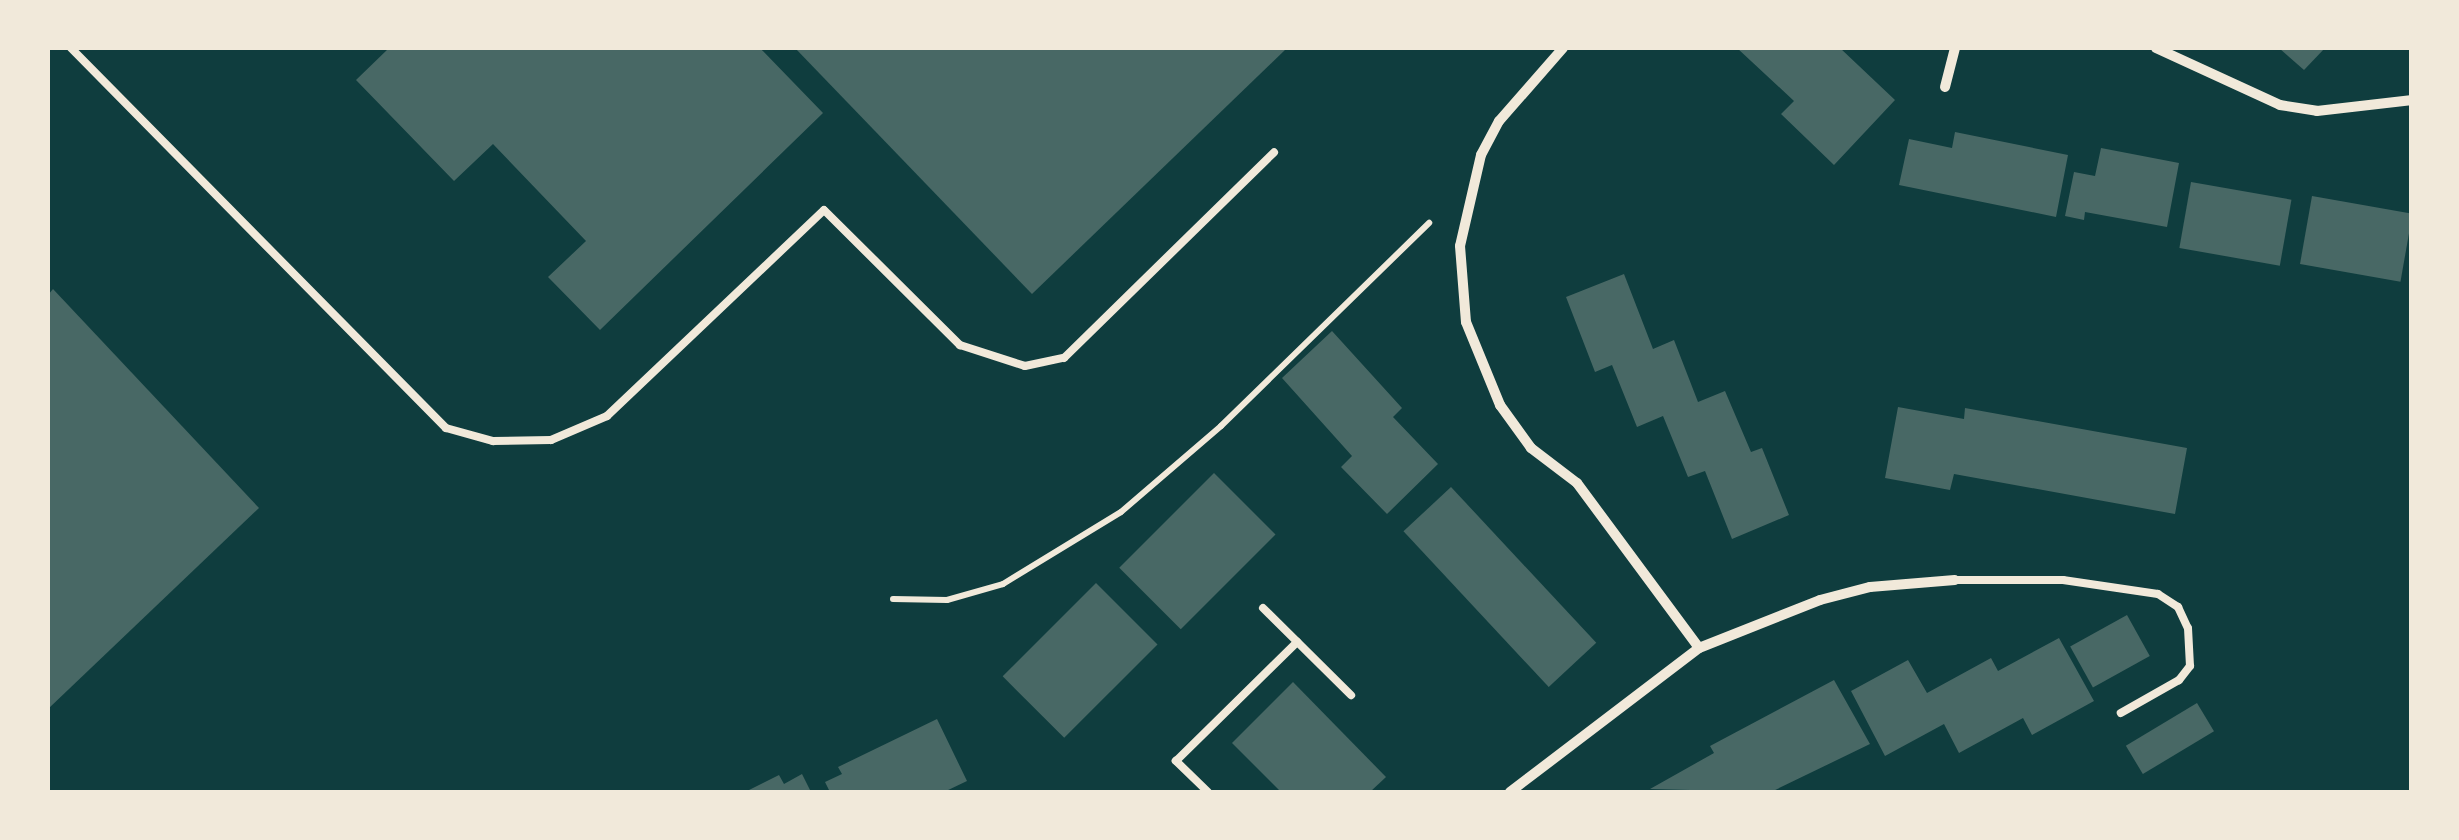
<!DOCTYPE html>
<style>
body{margin:0}
#map{position:relative;width:2459px;height:840px;overflow:hidden;background:#0f3d3e;font-family:Helvetica,sans-serif}
div>[style]{position:absolute}
.building>*{inset:0;background:#486865;transform-origin:0 0}
.path>*{height:6px;margin:-3px;padding:0 3px;transform-origin:3px;border-radius:3px;background:#f1e9da}
.service>*{height:8px;margin:-4px;padding:0 4px;transform-origin:4px;border-radius:4px;background:#f1e9da}
.minor>*{height:10px;margin:-5px;padding:0 5px;transform-origin:5px;border-radius:5px;background:#f1e9da}
span{translate:-50% -50%;white-space:nowrap;text-align:center;line-height:1.15;-webkit-text-stroke:10px #f1e9da;paint-order:stroke}
.frame{position:absolute;inset:0;border:50px solid #f1e9da;pointer-events:none}
</style>
<div id="map">
<div class="building">
<i style="clip-path:polygon(389px 48px,760px 48px,823px 113px,600px 330px,548px 277px,586px 241px,493px 144px,454px 181px,356px 80px)"></i>
<i style="clip-path:polygon(795px 48px,1287px 48px,1032px 294px)"></i>
<i style="clip-path:polygon(1737px 48px,1840px 48px,1895px 100px,1834px 165px,1781px 114px,1794px 101px)"></i>
<i style="clip-path:polygon(2279px 48px,2325px 48px,2304px 70px)"></i>
<i style="clip-path:polygon(1955px 132px,2068px 155px,2056px 217px,1899px 185px,1909px 139px,1952px 148px)"></i>
<i style="clip-path:polygon(2101px 148px,2179px 163px,2167px 227px,2085px 212px,2084px 220px,2065px 216px,2074px 172px,2095px 176px)"></i>
<i style="left:2191px;top:182px;width:102px;height:67px;rotate:10deg"></i>
<i style="left:2312px;top:196px;width:102px;height:69px;rotate:10deg"></i>
<i style="clip-path:polygon(1624px 274px,1653px 349px,1674px 340px,1698px 402px,1725px 391px,1751px 452px,1762px 448px,1789px 515px,1732px 539px,1705px 471px,1688px 477px,1663px 416px,1637px 427px,1612px 365px,1595px 372px,1566px 297px)"></i>
<i style="clip-path:polygon(53px 289px,259px 508px,48px 709px,48px 295px)"></i>
<i style="clip-path:polygon(1332px 331px,1402px 408px,1393px 417px,1438px 464px,1387px 514px,1341px 467px,1352px 456px,1282px 378px)"></i>
<i style="clip-path:polygon(1898px 407px,1964px 419px,1965px 408px,2187px 448px,2175px 514px,1954px 474px,1950px 490px,1885px 478px)"></i>
<i style="left:1214px;top:473px;width:87px;height:134px;rotate:45deg"></i>
<i style="left:1451px;top:487px;width:213px;height:65px;rotate:47deg"></i>
<i style="left:1096px;top:583px;width:87px;height:132px;rotate:45deg"></i>
<i style="left:2127px;top:615px;width:47px;height:65px;rotate:61deg"></i>
<i style="clip-path:polygon(2059px 638px,2094px 701px,2032px 735px,2023px 718px,1959px 753px,1944px 724px,1885px 756px,1851px 691px,1908px 660px,1927px 693px,1991px 658px,1998px 671px)"></i>
<i style="clip-path:polygon(1834px 680px,1870px 744px,1771px 792px,1650px 789px,1714px 753px,1710px 746px)"></i>
<i style="clip-path:polygon(1293px 682px,1386px 777px,1370px 792px,1281px 792px,1232px 743px)"></i>
<i style="left:2197px;top:703px;width:33px;height:83px;rotate:59deg"></i>
<i style="clip-path:polygon(937px 719px,967px 781px,944px 792px,830px 792px,825px 782px,842px 774px,838px 767px)"></i>
<i style="clip-path:polygon(802px 774px,811px 792px,745px 792px,779px 775px,784px 784px)"></i>
</div>
<div class="path">
<i style="left:893px;top:599px;width:54px;rotate:1.1deg"></i>
<i style="left:947px;top:600px;width:58px;rotate:-15.9deg"></i>
<i style="left:1003px;top:584px;width:138px;rotate:-31.4deg"></i>
<i style="left:1121px;top:512px;width:132px;rotate:-40.7deg"></i>
<i style="left:1221px;top:426px;width:291px;rotate:-44.3deg"></i>
</div>
<div class="service">
<i style="left:71px;top:48px;width:534px;rotate:45.38deg"></i>
<i style="left:446px;top:428px;width:49px;rotate:15.5deg"></i>
<i style="left:493px;top:441px;width:58px;rotate:-1deg"></i>
<i style="left:551px;top:440px;width:61px;rotate:-23.2deg"></i>
<i style="left:607px;top:416px;width:299px;rotate:-43.5deg"></i>
<i style="left:824px;top:210px;width:192px;rotate:44.8deg"></i>
<i style="left:960px;top:345px;width:68px;rotate:17.9deg"></i>
<i style="left:1025px;top:366px;width:40px;rotate:-12deg"></i>
<i style="left:1064px;top:358px;width:294px;rotate:-44.4deg"></i>
<i style="left:1955px;top:580px;width:108px"></i>
<i style="left:2063px;top:580px;width:96px;rotate:8.4deg"></i>
<i style="left:2158px;top:594px;width:24px;rotate:33deg"></i>
<i style="left:2178px;top:607px;width:23px;rotate:65deg"></i>
<i style="left:2188px;top:628px;width:38px;rotate:87deg"></i>
<i style="left:2190px;top:666px;width:18px;rotate:128deg"></i>
<i style="left:2179px;top:680px;width:67px;rotate:150.4deg"></i>
<i style="left:1263px;top:608px;width:124px;rotate:44.7deg"></i>
<i style="left:1208px;top:792px;width:45px;rotate:-135.9deg"></i>
<i style="left:1176px;top:761px;width:170px;rotate:-44.5deg"></i>
</div>
<div class="minor">
<i style="left:1563px;top:48px;width:97px;rotate:131.2deg"></i>
<i style="left:1499px;top:121px;width:38px;rotate:118deg"></i>
<i style="left:1481px;top:155px;width:93px;rotate:103deg"></i>
<i style="left:1460px;top:246px;width:76px;rotate:85.5deg"></i>
<i style="left:1466px;top:322px;width:90px;rotate:67.7deg"></i>
<i style="left:1500px;top:405px;width:53px;rotate:54.2deg"></i>
<i style="left:1531px;top:448px;width:58px;rotate:37.3deg"></i>
<i style="left:1577px;top:483px;width:205px;rotate:53.5deg"></i>
<i style="left:2156px;top:48px;width:136px;rotate:24.7deg"></i>
<i style="left:2280px;top:105px;width:37px;rotate:9deg"></i>
<i style="left:2317px;top:111px;width:96px;rotate:-6.6deg"></i>
<i style="left:1945px;top:87px;width:40px;rotate:-75.6deg"></i>
<i style="left:1510px;top:792px;width:238px;rotate:-37.3deg"></i>
<i style="left:1699px;top:648px;width:130px;rotate:-21.6deg"></i>
<i style="left:1820px;top:600px;width:52px;rotate:-14.6deg"></i>
<i style="left:1870px;top:587px;width:85px;rotate:-4.7deg"></i>
</div>
<div class="frame"></div>
</div>
